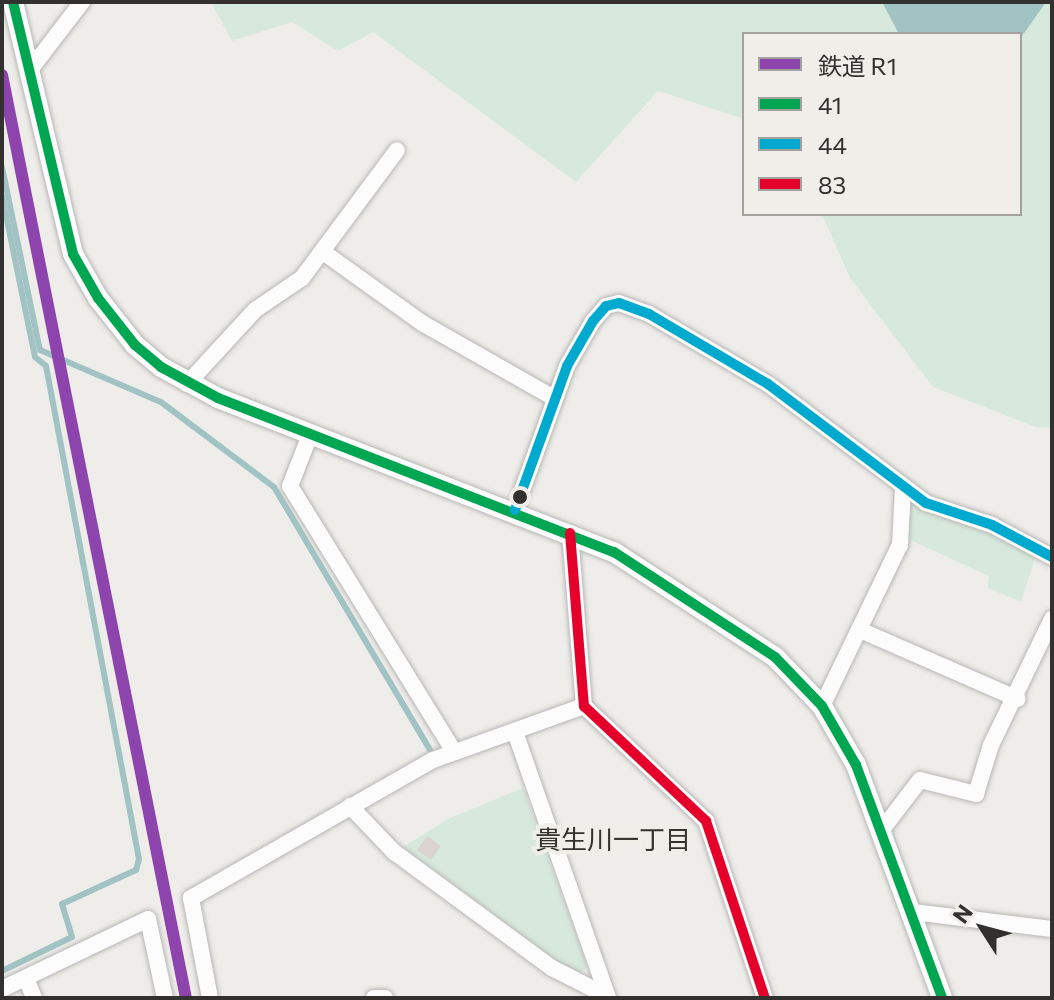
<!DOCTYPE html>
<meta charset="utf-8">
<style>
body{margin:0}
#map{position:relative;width:1054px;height:1000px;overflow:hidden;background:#eeedea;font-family:Commissioner,"Noto Sans JP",sans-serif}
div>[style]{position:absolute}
.green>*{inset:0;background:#d7e9dc}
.water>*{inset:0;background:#a2c3c4}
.stream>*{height:6px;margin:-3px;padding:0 3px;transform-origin:3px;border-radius:3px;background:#a2c3c4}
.building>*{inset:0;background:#dad3ce;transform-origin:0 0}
.roads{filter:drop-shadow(0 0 2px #b8b7b5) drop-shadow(0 0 2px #b8b7b5)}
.minor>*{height:16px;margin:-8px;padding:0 8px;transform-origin:8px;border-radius:8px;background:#fcfcfc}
.tertiary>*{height:20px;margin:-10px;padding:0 10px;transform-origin:10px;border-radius:10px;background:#fcfcfc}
.bus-1>*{height:10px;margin:-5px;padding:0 5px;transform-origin:5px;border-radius:5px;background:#00a651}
.bus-2>*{height:10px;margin:-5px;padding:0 5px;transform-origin:5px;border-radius:5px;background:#00a9ce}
.bus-3>*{height:10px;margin:-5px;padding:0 5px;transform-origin:5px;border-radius:5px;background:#e4002b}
.rail-1>*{height:12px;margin:-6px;padding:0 6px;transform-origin:6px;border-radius:6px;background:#8e44ad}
.dots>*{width:22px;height:22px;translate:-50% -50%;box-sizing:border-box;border:4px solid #efeee9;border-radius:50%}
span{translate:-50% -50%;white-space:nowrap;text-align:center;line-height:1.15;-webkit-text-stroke:8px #efeee9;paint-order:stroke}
.neighbourhood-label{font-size:26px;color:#33322f}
.frame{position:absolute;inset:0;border:4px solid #323130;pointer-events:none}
.legend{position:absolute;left:742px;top:32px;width:280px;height:184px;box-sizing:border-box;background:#efeee9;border:2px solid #a3a29f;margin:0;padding:10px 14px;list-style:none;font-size:24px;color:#323130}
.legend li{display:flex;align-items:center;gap:16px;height:40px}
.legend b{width:40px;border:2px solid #a3a29f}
.north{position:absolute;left:942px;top:888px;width:80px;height:80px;-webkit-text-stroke:6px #efeee9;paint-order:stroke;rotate:306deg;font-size:22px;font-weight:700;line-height:32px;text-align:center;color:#323130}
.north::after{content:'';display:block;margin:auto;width:28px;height:36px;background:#323130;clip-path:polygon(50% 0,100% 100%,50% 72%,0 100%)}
</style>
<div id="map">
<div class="green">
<i style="clip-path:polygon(211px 2px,1052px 2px,1052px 428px,1036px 427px,933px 387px,850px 278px,822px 214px,1020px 214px,1020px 34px,744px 34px,744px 119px,658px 91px,576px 182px,373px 32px,338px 51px,292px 22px,232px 41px)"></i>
<i style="clip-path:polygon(916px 500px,1037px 552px,1021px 602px,988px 588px,989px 576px,908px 539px,910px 503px)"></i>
<i style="clip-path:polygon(523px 788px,587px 966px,581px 973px,554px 960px,403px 847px,448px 819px)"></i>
</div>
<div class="water">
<i style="clip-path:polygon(882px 2px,1046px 2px,1020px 39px,1020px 34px,899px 34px)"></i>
</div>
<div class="stream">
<i style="left:2px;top:167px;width:187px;rotate:78.3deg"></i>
<i style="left:40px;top:350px;width:132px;rotate:23.3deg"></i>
<i style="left:161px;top:402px;width:141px;rotate:37deg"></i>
<i style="left:274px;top:487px;width:306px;rotate:59.3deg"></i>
<i style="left:2px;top:196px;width:164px;rotate:78.4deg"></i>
<i style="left:35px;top:357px;width:14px;rotate:39deg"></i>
<i style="left:46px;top:366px;width:502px;rotate:79.32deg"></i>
<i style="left:139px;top:859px;width:11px;rotate:105deg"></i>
<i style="left:136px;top:870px;width:81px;rotate:155.3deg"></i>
<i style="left:62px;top:904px;width:34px;rotate:73deg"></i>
<i style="left:72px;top:937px;width:78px;rotate:154.1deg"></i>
</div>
<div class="building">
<i style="left:427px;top:836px;width:17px;height:17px;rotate:36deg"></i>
</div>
<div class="roads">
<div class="minor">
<i style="left:30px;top:70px;width:86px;rotate:-52.6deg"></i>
<i style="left:323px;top:252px;width:122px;rotate:35.6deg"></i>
<i style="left:422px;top:323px;width:150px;rotate:29.6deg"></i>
<i style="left:187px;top:384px;width:100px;rotate:-47.4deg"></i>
<i style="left:255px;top:310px;width:57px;rotate:-34.2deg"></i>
<i style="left:302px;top:278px;width:159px;rotate:-53.4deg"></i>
<i style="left:310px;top:435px;width:55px;rotate:111.4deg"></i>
<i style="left:290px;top:486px;width:312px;rotate:58.3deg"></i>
<i style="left:515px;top:510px;width:153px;rotate:-70.1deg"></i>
<i style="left:567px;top:366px;width:52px;rotate:-60deg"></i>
<i style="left:593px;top:321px;width:20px;rotate:-49deg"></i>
<i style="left:606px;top:306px;width:13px;rotate:-13deg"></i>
<i style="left:619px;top:303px;width:32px;rotate:20deg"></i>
<i style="left:649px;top:314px;width:138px;rotate:30.5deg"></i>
<i style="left:768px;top:384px;width:198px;rotate:37deg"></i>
<i style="left:926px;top:503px;width:70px;rotate:18.4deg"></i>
<i style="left:992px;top:525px;width:68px;rotate:28.1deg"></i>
<i style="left:570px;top:533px;width:174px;rotate:85.4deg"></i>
<i style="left:584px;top:706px;width:168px;rotate:43.3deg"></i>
<i style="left:706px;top:821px;width:187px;rotate:71.6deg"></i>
<i style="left:860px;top:630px;width:172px;rotate:23.6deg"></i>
<i style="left:822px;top:706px;width:179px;rotate:-64.2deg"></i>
<i style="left:900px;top:545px;width:57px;rotate:-87deg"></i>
<i style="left:515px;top:732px;width:282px;rotate:70.7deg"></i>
<i style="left:350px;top:806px;width:64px;rotate:46.3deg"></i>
<i style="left:394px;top:852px;width:196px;rotate:36.3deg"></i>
<i style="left:552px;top:968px;width:62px;rotate:27deg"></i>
<i style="left:881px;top:831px;width:64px;rotate:-52.6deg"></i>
<i style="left:920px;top:780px;width:58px;rotate:14deg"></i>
<i style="left:976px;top:794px;width:51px;rotate:-73deg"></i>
<i style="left:991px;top:745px;width:140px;rotate:-64.2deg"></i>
<i style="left:913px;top:912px;width:140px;rotate:7deg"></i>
<i style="left:26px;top:978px;width:22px;rotate:68deg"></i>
<i style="left:2px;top:989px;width:162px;rotate:-25.6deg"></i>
<i style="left:148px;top:919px;width:81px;rotate:77.9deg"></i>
<i style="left:210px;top:998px;width:102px;rotate:-100.8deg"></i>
<i style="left:191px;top:898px;width:279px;rotate:-29.7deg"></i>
<i style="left:433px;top:760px;width:160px;rotate:-19.7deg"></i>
<i style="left:374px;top:998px;width:11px"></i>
</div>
<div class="tertiary">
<i style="left:13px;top:2px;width:259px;rotate:76.6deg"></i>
<i style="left:73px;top:254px;width:51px;rotate:60.4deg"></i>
<i style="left:98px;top:298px;width:60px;rotate:51.8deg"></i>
<i style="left:135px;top:345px;width:34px;rotate:40deg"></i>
<i style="left:161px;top:367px;width:65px;rotate:28.5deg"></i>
<i style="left:218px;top:398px;width:425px;rotate:21.3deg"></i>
<i style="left:614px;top:552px;width:192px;rotate:33.1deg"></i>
<i style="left:775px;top:657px;width:68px;rotate:46.2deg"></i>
<i style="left:822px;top:706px;width:68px;rotate:60deg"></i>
<i style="left:856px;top:765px;width:248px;rotate:69.7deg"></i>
</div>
</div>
<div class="bus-1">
<i style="left:13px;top:2px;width:259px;rotate:76.6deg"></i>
<i style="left:73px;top:254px;width:51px;rotate:60.4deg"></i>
<i style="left:98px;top:298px;width:60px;rotate:51.8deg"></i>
<i style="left:135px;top:345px;width:34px;rotate:40deg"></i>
<i style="left:161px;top:367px;width:65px;rotate:28.5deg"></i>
<i style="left:218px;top:398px;width:425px;rotate:21.3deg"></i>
<i style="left:614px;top:552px;width:192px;rotate:33.1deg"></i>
<i style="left:775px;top:657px;width:68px;rotate:46.2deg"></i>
<i style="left:822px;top:706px;width:68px;rotate:60deg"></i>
<i style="left:856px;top:765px;width:248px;rotate:69.7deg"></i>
</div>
<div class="bus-2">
<i style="left:515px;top:510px;width:153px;rotate:-70.1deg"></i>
<i style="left:567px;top:366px;width:52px;rotate:-60deg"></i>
<i style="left:593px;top:321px;width:20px;rotate:-49deg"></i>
<i style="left:606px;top:306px;width:13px;rotate:-13deg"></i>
<i style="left:619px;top:303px;width:32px;rotate:20deg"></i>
<i style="left:649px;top:314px;width:138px;rotate:30.5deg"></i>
<i style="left:768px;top:384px;width:198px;rotate:37deg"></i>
<i style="left:926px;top:503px;width:70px;rotate:18.4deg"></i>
<i style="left:992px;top:525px;width:68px;rotate:28.1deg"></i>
</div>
<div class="bus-3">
<i style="left:570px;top:533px;width:174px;rotate:85.4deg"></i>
<i style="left:584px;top:706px;width:168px;rotate:43.3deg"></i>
<i style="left:706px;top:821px;width:187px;rotate:71.6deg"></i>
</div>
<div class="rail-1">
<i style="left:2px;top:75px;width:941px;rotate:78.73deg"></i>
</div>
<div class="dots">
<i style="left:520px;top:497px;background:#323130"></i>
</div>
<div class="neighbourhood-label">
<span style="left:613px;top:839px">貴生川一丁目</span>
</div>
<div class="frame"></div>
<ul class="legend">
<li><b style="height:10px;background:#8e44ad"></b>鉄道 R1</li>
<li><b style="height:10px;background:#00a651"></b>41</li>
<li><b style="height:10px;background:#00a9ce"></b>44</li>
<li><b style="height:10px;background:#e4002b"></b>83</li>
</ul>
<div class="north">N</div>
</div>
